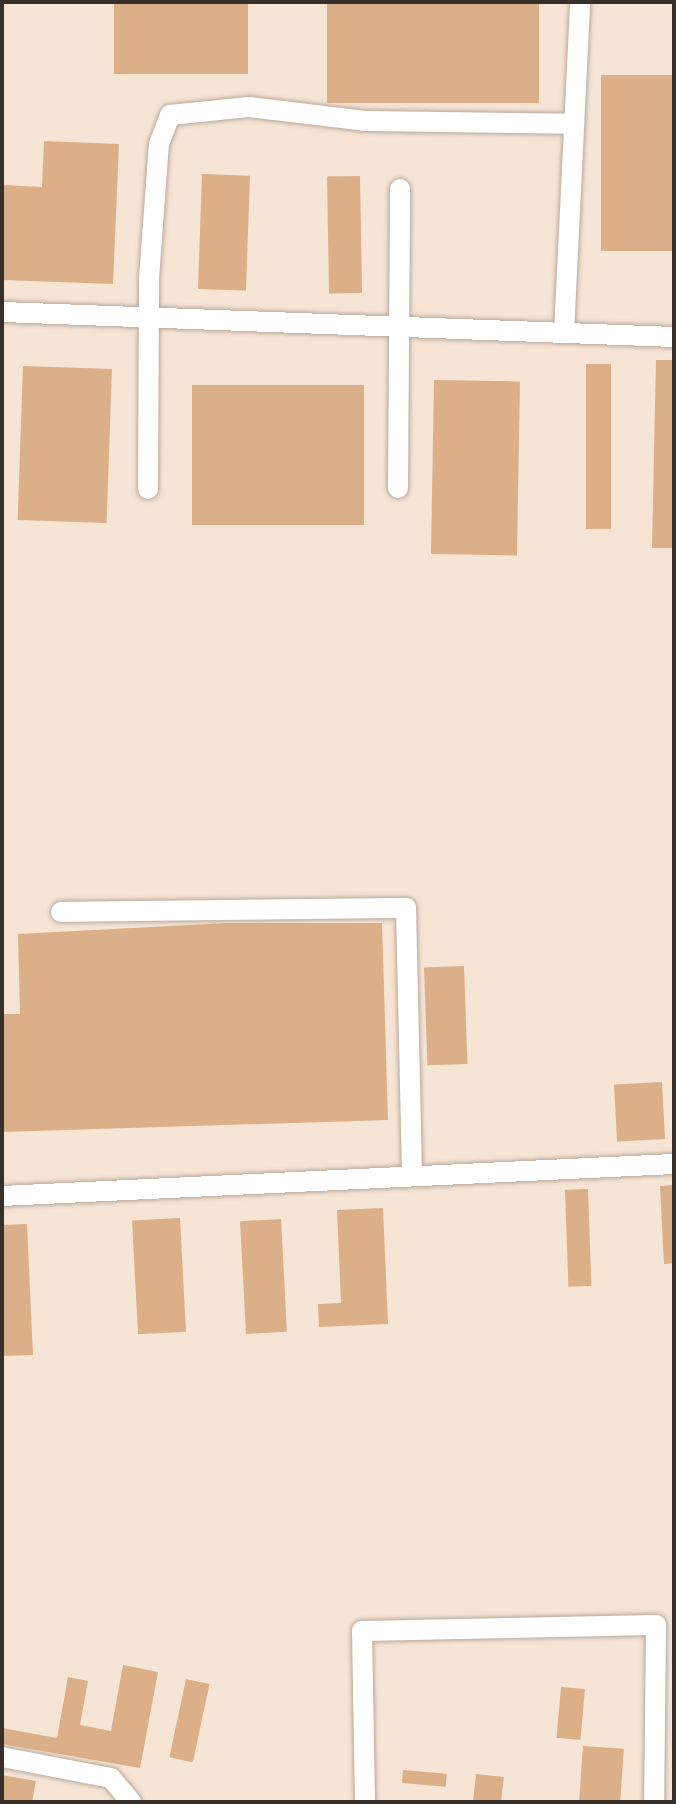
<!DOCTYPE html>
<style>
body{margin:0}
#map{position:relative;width:676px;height:1804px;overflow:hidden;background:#f6e4d5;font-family:"Open Sans",sans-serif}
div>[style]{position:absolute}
.building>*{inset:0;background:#dbaf88;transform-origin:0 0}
.roads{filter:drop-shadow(0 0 2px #baa99b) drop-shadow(0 0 2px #baa99b)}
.minor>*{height:20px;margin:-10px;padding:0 10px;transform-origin:10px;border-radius:10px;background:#fff}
span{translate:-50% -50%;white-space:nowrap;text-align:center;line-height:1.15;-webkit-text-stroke:6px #fef3ea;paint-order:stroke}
.frame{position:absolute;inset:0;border:4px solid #37302a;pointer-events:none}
</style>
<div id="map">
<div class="building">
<i style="left:114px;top:2px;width:134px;height:72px"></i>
<i style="left:327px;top:2px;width:212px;height:101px"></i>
<i style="left:601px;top:75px;width:73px;height:176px"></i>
<i style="clip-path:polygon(44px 141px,119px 144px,113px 284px,2px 280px,3px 185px,42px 187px)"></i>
<i style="left:202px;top:174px;width:48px;height:115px;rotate:2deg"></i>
<i style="left:360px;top:176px;width:117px;height:33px;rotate:89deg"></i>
<i style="clip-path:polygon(656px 360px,674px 360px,674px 548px,652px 548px)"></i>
<i style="left:586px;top:364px;width:25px;height:165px"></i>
<i style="left:23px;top:366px;width:89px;height:154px;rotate:2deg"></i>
<i style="left:434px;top:380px;width:86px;height:174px;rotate:1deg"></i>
<i style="left:364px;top:385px;width:140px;height:172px;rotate:90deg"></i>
<i style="clip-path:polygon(227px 923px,382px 923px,388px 1120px,2px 1132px,2px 1014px,20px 1014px,18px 934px)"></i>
<i style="left:464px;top:966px;width:98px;height:40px;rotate:88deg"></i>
<i style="left:662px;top:1082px;width:57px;height:48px;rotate:87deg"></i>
<i style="clip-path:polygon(674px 1185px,674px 1263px,664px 1264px,660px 1186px)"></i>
<i style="left:588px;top:1189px;width:97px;height:23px;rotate:88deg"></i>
<i style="clip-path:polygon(383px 1208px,388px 1324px,319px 1327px,318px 1304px,341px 1303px,337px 1210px)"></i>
<i style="left:180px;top:1218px;width:114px;height:48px;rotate:87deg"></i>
<i style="left:281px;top:1219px;width:113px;height:41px;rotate:87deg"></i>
<i style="clip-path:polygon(27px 1224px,33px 1355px,2px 1356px,2px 1225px)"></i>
<i style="clip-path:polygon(123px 1665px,158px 1672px,140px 1768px,2px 1744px,2px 1728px,57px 1738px,68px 1677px,88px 1681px,80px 1725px,111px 1731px)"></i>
<i style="left:186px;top:1679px;width:24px;height:80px;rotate:12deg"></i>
<i style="left:561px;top:1687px;width:24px;height:51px;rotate:5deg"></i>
<i style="left:583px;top:1746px;width:41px;height:56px;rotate:4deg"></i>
<i style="left:403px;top:1770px;width:44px;height:13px;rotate:5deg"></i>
<i style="left:476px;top:1774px;width:28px;height:28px;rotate:6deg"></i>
<i style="clip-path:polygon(2px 1775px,36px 1781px,32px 1802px,2px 1802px)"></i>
</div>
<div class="roads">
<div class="minor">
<i style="left:2px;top:312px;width:672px;rotate:2.13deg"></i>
<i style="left:564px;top:333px;width:331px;rotate:-87.2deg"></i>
<i style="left:398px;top:488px;width:299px;rotate:-89.6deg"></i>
<i style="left:148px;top:489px;width:210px;rotate:-89.7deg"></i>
<i style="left:149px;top:279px;width:135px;rotate:-85.8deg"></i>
<i style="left:159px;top:144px;width:31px;rotate:-69deg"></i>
<i style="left:170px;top:115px;width:79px;rotate:-5.8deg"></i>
<i style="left:249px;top:107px;width:119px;rotate:6.8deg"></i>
<i style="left:367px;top:121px;width:205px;rotate:0.8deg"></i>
<i style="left:61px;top:912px;width:345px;rotate:-0.7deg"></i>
<i style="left:406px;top:908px;width:265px;rotate:88.7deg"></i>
<i style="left:2px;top:1196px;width:673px;rotate:-2.73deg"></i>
<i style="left:2px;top:1757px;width:111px;rotate:10.9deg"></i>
<i style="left:111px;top:1778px;width:31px;rotate:50deg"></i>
<i style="left:365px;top:1802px;width:171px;rotate:-91deg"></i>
<i style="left:362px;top:1631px;width:294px;rotate:-1.2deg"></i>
<i style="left:656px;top:1625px;width:177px;rotate:90.6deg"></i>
</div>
</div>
<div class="frame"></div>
</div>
